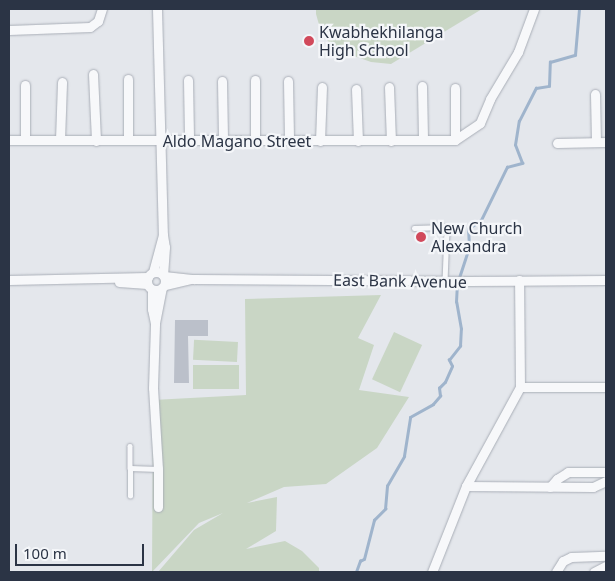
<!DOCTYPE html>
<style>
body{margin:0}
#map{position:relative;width:615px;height:581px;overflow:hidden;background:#e4e7ec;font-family:"Noto Sans",sans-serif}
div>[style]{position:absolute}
.green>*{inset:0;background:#c9d6c5;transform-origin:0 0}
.stream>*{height:2.5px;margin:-1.25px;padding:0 1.25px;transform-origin:1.25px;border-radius:1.25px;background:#9fb4cc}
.building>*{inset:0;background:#bbc0ca}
.roads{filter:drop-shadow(0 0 1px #a9aeb7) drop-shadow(0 0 1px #a9aeb7)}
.lane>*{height:4.5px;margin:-2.25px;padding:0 2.25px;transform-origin:2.25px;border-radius:2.25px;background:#f7f8fa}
.street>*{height:9px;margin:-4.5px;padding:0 4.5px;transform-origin:4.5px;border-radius:4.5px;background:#f7f8fa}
.street>.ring{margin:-4.5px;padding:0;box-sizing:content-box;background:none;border:9px solid #f7f8fa;border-radius:50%}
.dots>*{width:14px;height:14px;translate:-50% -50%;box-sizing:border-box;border:2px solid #f4f6f9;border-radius:50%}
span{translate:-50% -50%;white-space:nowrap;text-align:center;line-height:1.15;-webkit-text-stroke:4.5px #f4f6f9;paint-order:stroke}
.poi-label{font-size:16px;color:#2b3445}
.left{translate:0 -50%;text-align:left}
.street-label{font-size:16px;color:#2b3445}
.frame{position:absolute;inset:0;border:10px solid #2b3445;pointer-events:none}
.scale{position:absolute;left:15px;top:544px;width:129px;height:22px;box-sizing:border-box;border:2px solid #2b3445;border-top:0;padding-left:6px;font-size:15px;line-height:18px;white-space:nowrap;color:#2b3445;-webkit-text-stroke:4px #f4f6f9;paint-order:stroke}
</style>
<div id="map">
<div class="green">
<i style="clip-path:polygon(316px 9px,482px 9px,391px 64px,371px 62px,337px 50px,322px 35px,316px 14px)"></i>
<i style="clip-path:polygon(381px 295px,358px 338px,374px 345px,359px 390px,409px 397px,377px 448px,326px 484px,284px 487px,247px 503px,277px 497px,276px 531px,246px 549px,285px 541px,302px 551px,319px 568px,319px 572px,158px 572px,194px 530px,223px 513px,199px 523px,152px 572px,153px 400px,246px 395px,245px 299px)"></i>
<i style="left:394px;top:332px;width:31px;height:52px;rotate:25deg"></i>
<i style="left:238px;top:342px;width:20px;height:44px;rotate:93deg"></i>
<i style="left:239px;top:365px;width:24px;height:46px;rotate:90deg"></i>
</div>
<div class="stream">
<i style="left:459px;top:278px;width:33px;rotate:-72deg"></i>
<i style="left:469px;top:247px;width:18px;rotate:-93deg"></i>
<i style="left:468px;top:229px;width:16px;rotate:-35deg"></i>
<i style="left:481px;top:220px;width:59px;rotate:-63.9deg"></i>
<i style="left:507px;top:167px;width:16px;rotate:-15deg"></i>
<i style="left:522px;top:163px;width:19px;rotate:-111deg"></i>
<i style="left:515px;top:145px;width:24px;rotate:-81deg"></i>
<i style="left:519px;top:121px;width:37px;rotate:-63deg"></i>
<i style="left:536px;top:88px;width:13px;rotate:-9deg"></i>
<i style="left:549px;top:86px;width:24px;rotate:-88deg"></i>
<i style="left:550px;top:62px;width:26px;rotate:-16deg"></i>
<i style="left:575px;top:55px;width:46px;rotate:-85deg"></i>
<i style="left:356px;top:572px;width:12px;rotate:-70deg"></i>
<i style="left:360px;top:561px;width:4px;rotate:-27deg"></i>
<i style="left:364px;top:559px;width:40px;rotate:-75.6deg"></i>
<i style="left:374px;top:520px;width:16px;rotate:-45deg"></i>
<i style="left:385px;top:509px;width:23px;rotate:-85deg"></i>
<i style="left:387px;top:486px;width:34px;rotate:-60deg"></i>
<i style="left:404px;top:456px;width:39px;rotate:-81deg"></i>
<i style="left:410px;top:417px;width:26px;rotate:-29deg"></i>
<i style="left:433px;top:404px;width:11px;rotate:-49deg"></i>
<i style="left:440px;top:396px;width:8px;rotate:-97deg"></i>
<i style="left:439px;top:388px;width:8px;rotate:-45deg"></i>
<i style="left:445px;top:382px;width:17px;rotate:-66deg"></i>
<i style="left:452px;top:366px;width:7px;rotate:-117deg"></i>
<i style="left:449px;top:360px;width:18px;rotate:-52deg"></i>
<i style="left:460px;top:346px;width:17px;rotate:-87deg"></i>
<i style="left:461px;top:329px;width:27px;rotate:-100deg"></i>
<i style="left:456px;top:302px;width:19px;rotate:-87deg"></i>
</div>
<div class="building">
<i style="clip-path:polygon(175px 320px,208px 320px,208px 336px,188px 336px,189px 383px,174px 383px)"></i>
</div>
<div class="roads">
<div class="lane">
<i style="left:414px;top:228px;width:30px;rotate:-2deg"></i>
<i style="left:444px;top:227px;width:4px;rotate:45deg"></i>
<i style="left:447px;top:230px;width:51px;rotate:92.2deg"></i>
<i style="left:130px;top:446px;width:22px;rotate:90deg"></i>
<i style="left:130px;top:468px;width:28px;rotate:2deg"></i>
<i style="left:130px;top:496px;width:28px;rotate:-90deg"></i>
</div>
<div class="street">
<i style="left:157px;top:9px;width:226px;rotate:88.5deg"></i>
<i style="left:163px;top:235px;width:12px;rotate:81deg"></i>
<i style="left:165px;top:247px;width:28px;rotate:94deg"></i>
<i style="left:9px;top:30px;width:81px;rotate:-2.1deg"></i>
<i style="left:90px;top:27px;width:10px;rotate:-37deg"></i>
<i style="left:98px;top:21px;width:13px;rotate:-72deg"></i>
<i style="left:93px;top:74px;width:67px;rotate:87.4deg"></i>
<i style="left:128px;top:79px;width:61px;rotate:90deg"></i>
<i style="left:188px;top:80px;width:60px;rotate:89deg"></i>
<i style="left:255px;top:80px;width:61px;rotate:90deg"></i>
<i style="left:222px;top:81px;width:60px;rotate:89deg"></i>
<i style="left:288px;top:81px;width:59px;rotate:89deg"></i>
<i style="left:422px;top:86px;width:54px;rotate:88.9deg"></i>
<i style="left:389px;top:87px;width:54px;rotate:87.9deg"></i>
<i style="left:455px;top:88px;width:52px;rotate:90deg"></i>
<i style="left:356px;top:89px;width:52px;rotate:87.8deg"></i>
<i style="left:595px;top:94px;width:48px;rotate:88.8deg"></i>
<i style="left:9px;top:140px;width:446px"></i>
<i style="left:455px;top:140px;width:30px;rotate:-34deg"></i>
<i style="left:480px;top:123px;width:26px;rotate:-67deg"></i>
<i style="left:490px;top:99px;width:55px;rotate:-59.2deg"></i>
<i style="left:518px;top:52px;width:46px;rotate:-69.6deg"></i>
<i style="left:25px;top:140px;width:55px;rotate:-90deg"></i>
<i style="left:60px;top:140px;width:58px;rotate:-88deg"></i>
<i style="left:320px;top:141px;width:54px;rotate:-87.9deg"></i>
<i style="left:557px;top:143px;width:49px;rotate:-1.2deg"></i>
<i class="ring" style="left:147px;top:272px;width:9px;height:9px"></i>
<i style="left:153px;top:272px;width:38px;rotate:-75deg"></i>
<i style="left:164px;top:276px;width:30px;rotate:6deg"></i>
<i style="left:194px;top:279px;width:274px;rotate:0.4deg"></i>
<i style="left:468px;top:281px;width:138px;rotate:-0.4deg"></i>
<i style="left:9px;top:280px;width:139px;rotate:-1.2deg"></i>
<i style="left:119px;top:282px;width:28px;rotate:4deg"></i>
<i style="left:165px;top:285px;width:27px;rotate:-13deg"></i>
<i style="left:152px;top:290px;width:19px;rotate:90deg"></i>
<i style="left:152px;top:309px;width:14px;rotate:78deg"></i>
<i style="left:520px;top:387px;width:86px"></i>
<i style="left:466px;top:486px;width:127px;rotate:0.5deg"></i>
<i style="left:593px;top:487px;width:14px;rotate:-25deg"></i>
<i style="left:550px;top:487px;width:11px;rotate:-49deg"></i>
<i style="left:557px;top:479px;width:13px;rotate:-32deg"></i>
<i style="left:568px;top:472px;width:38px"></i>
<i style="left:158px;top:507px;width:38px;rotate:-90deg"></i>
<i style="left:158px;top:469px;width:81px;rotate:-93.5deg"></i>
<i style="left:153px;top:388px;width:65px;rotate:-88.2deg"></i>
<i style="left:155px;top:323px;width:36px;rotate:-79deg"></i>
<i style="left:432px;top:572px;width:92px;rotate:-68.4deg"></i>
<i style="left:466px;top:486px;width:113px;rotate:-61.4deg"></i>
<i style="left:520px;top:387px;width:107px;rotate:-90.5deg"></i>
<i style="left:556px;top:572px;width:13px;rotate:-58deg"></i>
<i style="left:563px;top:561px;width:9px;rotate:-27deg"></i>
<i style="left:571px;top:557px;width:35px;rotate:-2deg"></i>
<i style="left:594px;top:572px;width:13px;rotate:-27deg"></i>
</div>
</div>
<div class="dots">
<i style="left:309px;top:41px;background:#d1495b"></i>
<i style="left:421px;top:237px;background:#d1495b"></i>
</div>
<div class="poi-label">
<span class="left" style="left:319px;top:41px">Kwabhekhilanga<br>High School</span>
<span class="left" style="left:431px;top:237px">New Church<br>Alexandra</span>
</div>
<div class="street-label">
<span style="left:237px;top:141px">Aldo Magano Street</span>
<span style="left:400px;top:281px;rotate:1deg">East Bank Avenue</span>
</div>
<div class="frame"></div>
<div class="scale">100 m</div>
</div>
